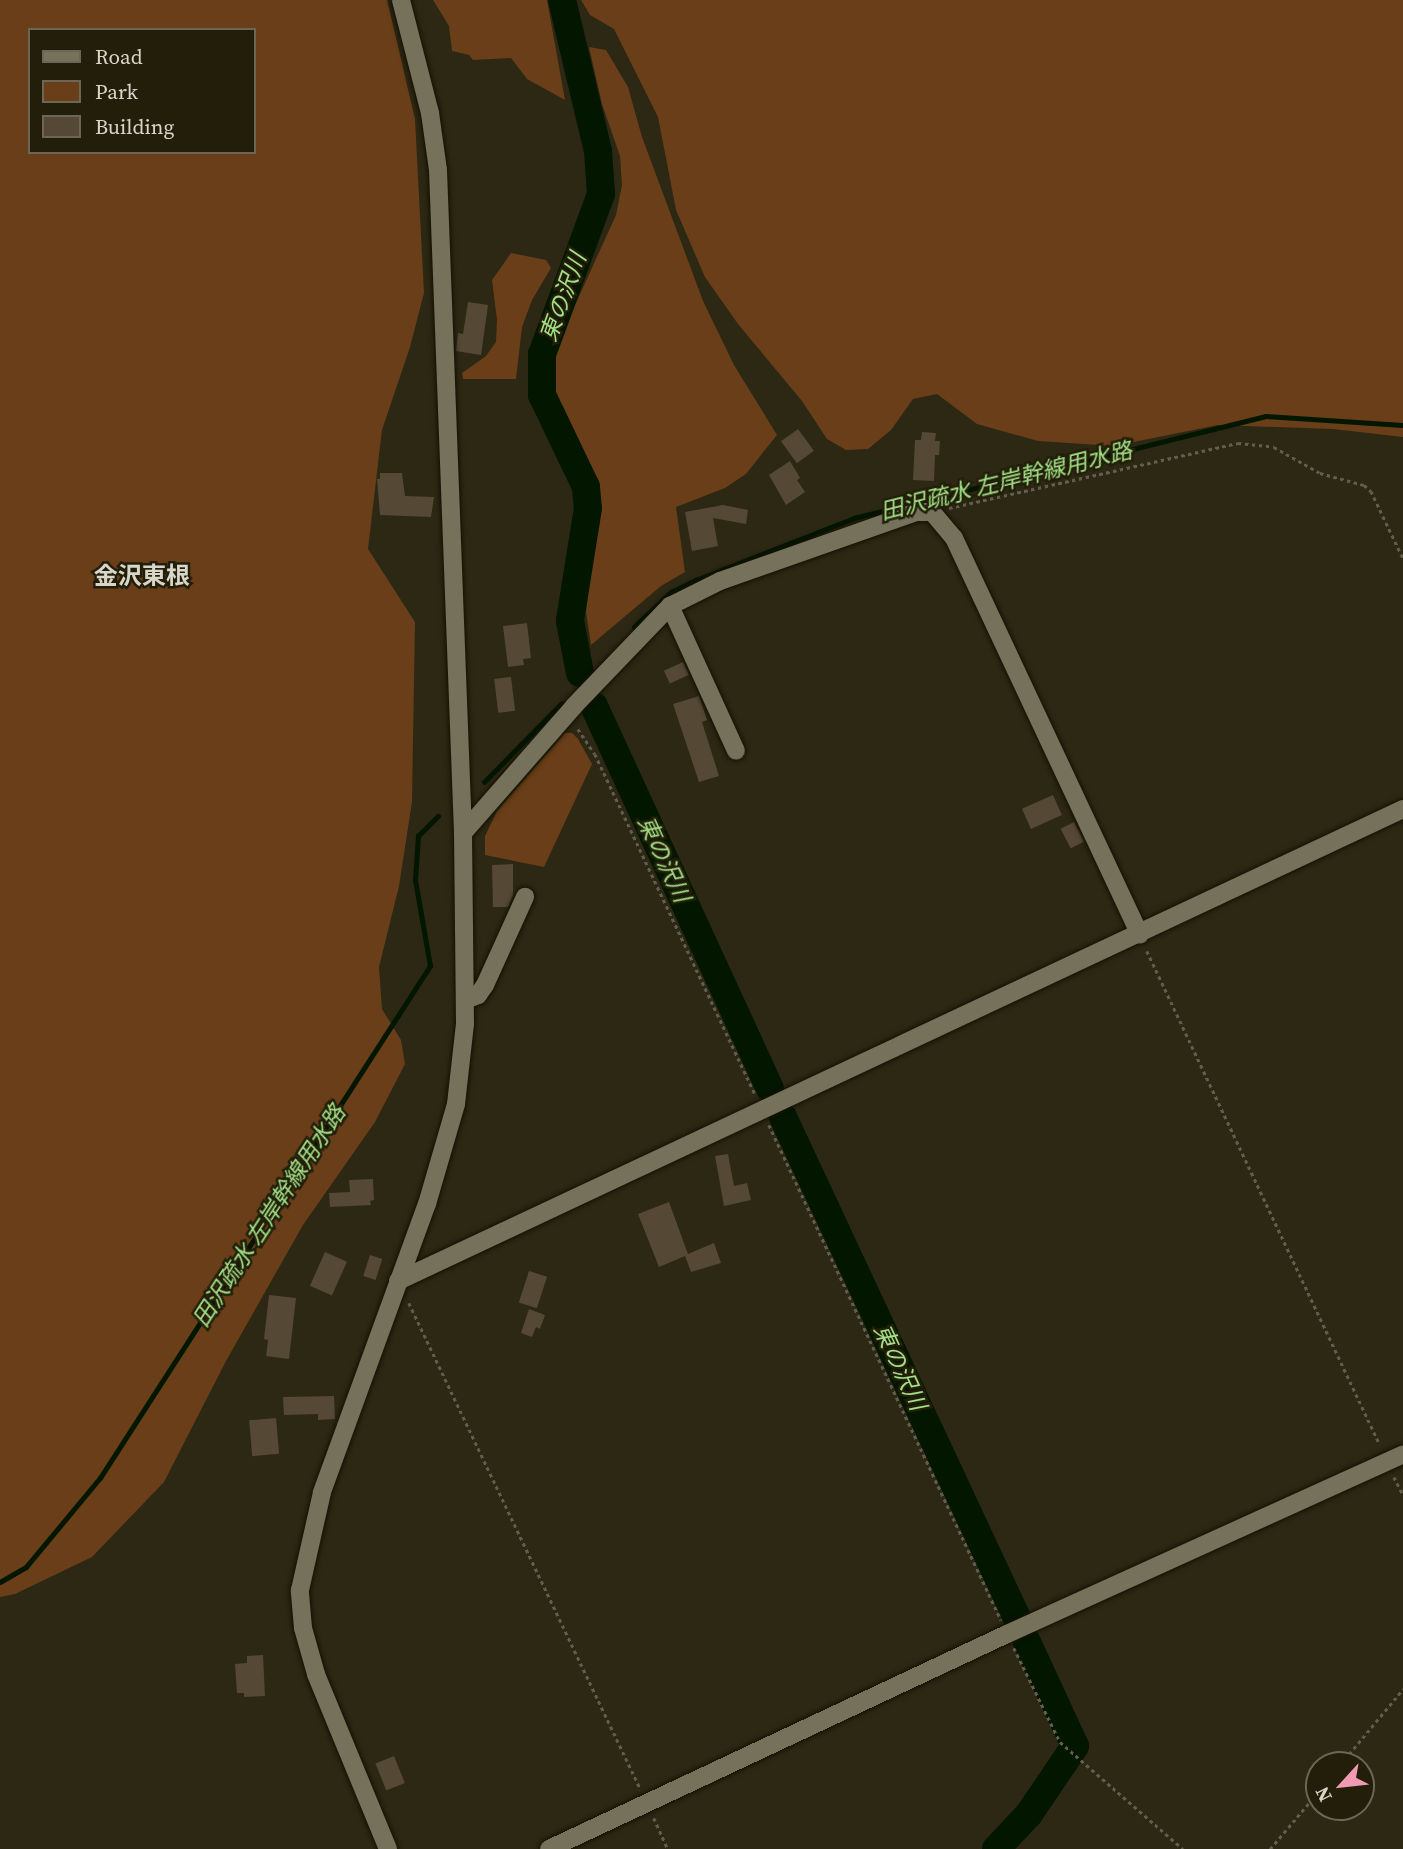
<!DOCTYPE html>
<meta charset="utf-8">
<style>
body{margin:0}
#map{position:relative;width:1403px;height:1849px;overflow:hidden;background:#2c2814;font-family:"Source Serif 4","Noto Sans JP",serif}
div>[style]{position:absolute}
.green>*{inset:0;background:#693e18}
.stream>*{height:4.5px;margin:-2.25px;padding:0 2.25px;transform-origin:2.25px;border-radius:2.25px;background:#021600}
.river>*{height:28px;margin:-14px;padding:0 14px;transform-origin:14px;border-radius:14px;background:#021600}
.building>*{inset:0;background:#554835;transform-origin:0 0}
.path>*{height:2.5px;margin-top:-1.25px;transform-origin:0;background:repeating-linear-gradient(90deg,#625e4d 0 3.5px,transparent 0 7px)}
.roads{filter:drop-shadow(0 0 2px #151001) drop-shadow(0 0 2px #151001)}
.minor>*{height:18px;margin:-9px;padding:0 9px;transform-origin:9px;border-radius:9px;background:#76715b}
span{translate:-50% -50%;white-space:nowrap;text-align:center;line-height:1.15;-webkit-text-stroke:5px #221e0a;paint-order:stroke}
.water-label{font-size:23px;color:#a1e085;font-style:italic}
.quarter-label{font-size:24px;color:#d8d5c9;font-weight:700}
.legend{position:absolute;left:28px;top:28px;width:228px;height:126px;box-sizing:border-box;background:#221e0a;border:2px solid #6b6756;margin:0;padding:9px 12px;list-style:none;font-size:21px;color:#d8d5c9}
.legend li{display:flex;align-items:center;gap:14px;height:35px}
.legend b{width:35px;border:2px solid #6b6756}
.north{position:absolute;left:1305px;top:1751px;width:70px;height:70px;box-sizing:border-box;background:#221e0a;border:2px solid #6b6756;border-radius:50%;rotate:243deg;font-size:19px;font-weight:700;line-height:28px;text-align:center;color:#d8d5c9}
.north::after{content:'';display:block;margin:auto;width:24px;height:32px;background:#f09ab4;clip-path:polygon(50% 0,100% 100%,50% 72%,0 100%)}
</style>
<div id="map">
<div class="green">
<i style="clip-path:polygon(evenodd,0 0,387px 0,415px 119px,424px 293px,410px 347px,382px 430px,368px 549px,415px 622px,412px 802px,399px 886px,379px 967px,382px 1009px,401px 1040px,405px 1064px,375px 1122px,303px 1225px,226px 1361px,164px 1482px,92px 1557px,15px 1594px,0 1597px,0 0,30px 30px,254px 30px,254px 152px,30px 152px,30px 30px)"></i>
<i style="clip-path:polygon(433px 0,547px 0,565px 100px,527px 79px,511px 58px,473px 60px,469px 55px,452px 51px,449px 26px)"></i>
<i style="clip-path:polygon(581px 0,1403px 0,1403px 437px,1333px 429px,1218px 425px,1114px 446px,1038px 441px,977px 424px,937px 394px,913px 399px,891px 430px,868px 449px,846px 450px,827px 439px,802px 401px,738px 324px,705px 277px,676px 210px,658px 117px,614px 29px,590px 15px)"></i>
<i style="clip-path:polygon(589px 47px,606px 50px,628px 87px,642px 137px,703px 301px,734px 365px,777px 435px,746px 474px,725px 488px,676px 507px,685px 572px,661px 586px,591px 645px,586px 612px,599px 498px,594px 473px,561px 411px,554px 390px,552px 366px,561px 336px,616px 215px,622px 185px,620px 156px,602px 104px)"></i>
<i style="clip-path:polygon(511px 253px,546px 260px,551px 268px,532px 300px,522px 327px,516px 379px,463px 379px,462px 373px,486px 356px,496px 342px,497px 320px,492px 280px)"></i>
<i style="clip-path:polygon(565px 733px,572px 733px,578px 739px,592px 764px,544px 867px,485px 855px,485px 836px,497px 811px)"></i>
</div>
<div class="stream">
<i style="left:634px;top:627px;width:51px;rotate:-43.4deg"></i>
<i style="left:671px;top:592px;width:28px;rotate:-26deg"></i>
<i style="left:696px;top:580px;width:170px;rotate:-21.4deg"></i>
<i style="left:854px;top:518px;width:424px;rotate:-13.9deg"></i>
<i style="left:1266px;top:416px;width:137px;rotate:3.8deg"></i>
<i style="left:484px;top:782px;width:110px;rotate:-45.4deg"></i>
<i style="left:0;top:1582px;width:30px;rotate:-30deg"></i>
<i style="left:26px;top:1567px;width:116px;rotate:-50.3deg"></i>
<i style="left:100px;top:1478px;width:609px;rotate:-57.2deg"></i>
<i style="left:430px;top:966px;width:87px;rotate:-99.9deg"></i>
<i style="left:415px;top:880px;width:44px;rotate:-86.1deg"></i>
<i style="left:418px;top:836px;width:28px;rotate:-45deg"></i>
</div>
<div class="river">
<i style="left:562px;top:0;width:155px;rotate:76.6deg"></i>
<i style="left:598px;top:151px;width:43px;rotate:86deg"></i>
<i style="left:601px;top:194px;width:171px;rotate:110.2deg"></i>
<i style="left:542px;top:354px;width:41px;rotate:90deg"></i>
<i style="left:542px;top:395px;width:102px;rotate:64.4deg"></i>
<i style="left:586px;top:487px;width:21px;rotate:85deg"></i>
<i style="left:588px;top:508px;width:114px;rotate:99.1deg"></i>
<i style="left:570px;top:621px;width:53px;rotate:79.1deg"></i>
<i style="left:594px;top:706px;width:421px;rotate:65.3deg"></i>
<i style="left:783px;top:1117px;width:553px;rotate:64.96deg"></i>
<i style="left:996px;top:1849px;width:48px;rotate:-46.7deg"></i>
<i style="left:1029px;top:1814px;width:82px;rotate:-55.9deg"></i>
<i style="left:1075px;top:1746px;width:115px;rotate:-114.8deg"></i>
</div>
<div class="building">
<i style="clip-path:polygon(468px 302px,488px 305px,481px 355px,456px 351px,458px 333px,463px 334px)"></i>
<i style="left:798px;top:429px;width:27px;height:21px;rotate:54deg"></i>
<i style="clip-path:polygon(922px 432px,936px 433px,935px 441px,940px 441px,939px 455px,935px 455px,934px 481px,913px 480px,915px 440px,921px 440px)"></i>
<i style="clip-path:polygon(790px 461px,800px 478px,797px 480px,805px 492px,786px 505px,769px 475px)"></i>
<i style="clip-path:polygon(380px 473px,402px 473px,405px 496px,434px 497px,431px 517px,380px 515px,377px 479px,380px 479px)"></i>
<i style="clip-path:polygon(723px 505px,748px 510px,746px 524px,713px 518px,718px 546px,692px 551px,685px 512px)"></i>
<i style="clip-path:polygon(527px 623px,531px 658px,523px 659px,524px 665px,508px 667px,503px 626px)"></i>
<i style="left:683px;top:662px;width:14px;height:21px;rotate:65deg"></i>
<i style="left:511px;top:677px;width:34px;height:17px;rotate:83deg"></i>
<i style="clip-path:polygon(699px 696px,707px 720px,702px 722px,719px 776px,699px 782px,673px 704px)"></i>
<i style="left:1053px;top:795px;width:22px;height:34px;rotate:66deg"></i>
<i style="left:1074px;top:822px;width:22px;height:15px;rotate:63deg"></i>
<i style="clip-path:polygon(513px 864px,513px 895px,508px 907px,493px 907px,492px 865px)"></i>
<i style="clip-path:polygon(728px 1154px,734px 1186px,747px 1183px,751px 1200px,724px 1206px,715px 1156px)"></i>
<i style="clip-path:polygon(373px 1179px,374px 1200px,370px 1201px,371px 1205px,330px 1207px,329px 1193px,350px 1192px,349px 1180px)"></i>
<i style="clip-path:polygon(669px 1202px,688px 1254px,714px 1243px,721px 1263px,691px 1272px,685px 1256px,659px 1267px,638px 1214px)"></i>
<i style="left:325px;top:1252px;width:24px;height:37px;rotate:24deg"></i>
<i style="left:370px;top:1255px;width:13px;height:22px;rotate:18deg"></i>
<i style="left:529px;top:1271px;width:19px;height:33px;rotate:18deg"></i>
<i style="clip-path:polygon(269px 1295px,296px 1298px,289px 1359px,266px 1356px,268px 1340px,264px 1339px)"></i>
<i style="clip-path:polygon(529px 1309px,545px 1315px,540px 1329px,536px 1327px,532px 1337px,521px 1333px)"></i>
<i style="clip-path:polygon(334px 1396px,335px 1419px,318px 1420px,318px 1414px,284px 1415px,283px 1397px)"></i>
<i style="left:276px;top:1418px;width:36px;height:27px;rotate:85deg"></i>
<i style="clip-path:polygon(263px 1655px,265px 1696px,244px 1697px,244px 1693px,237px 1693px,235px 1664px,247px 1663px,247px 1656px)"></i>
<i style="left:394px;top:1756px;width:29px;height:20px;rotate:68deg"></i>
</div>
<div class="path">
<i style="left:949px;top:508px;width:296px;rotate:-12.7deg"></i>
<i style="left:1238px;top:443px;width:36px;rotate:6deg"></i>
<i style="left:1274px;top:447px;width:53px;rotate:29.5deg"></i>
<i style="left:1320px;top:473px;width:46px;rotate:15.3deg"></i>
<i style="left:1364px;top:485px;width:9px;rotate:41deg"></i>
<i style="left:1371px;top:491px;width:74px;rotate:64.5deg"></i>
<i style="left:578px;top:729px;width:30px;rotate:56deg"></i>
<i style="left:595px;top:754px;width:376px;rotate:64.8deg"></i>
<i style="left:1147px;top:951px;width:546px;rotate:64.75deg"></i>
<i style="left:769px;top:1125px;width:547px;rotate:64.89deg"></i>
<i style="left:409px;top:1303px;width:539px;rotate:64.53deg"></i>
<i style="left:1394px;top:1477px;width:20px;rotate:63deg"></i>
<i style="left:1014px;top:1648px;width:105px;rotate:63.9deg"></i>
<i style="left:1060px;top:1742px;width:163px;rotate:41deg"></i>
<i style="left:1340px;top:1765px;width:99px;rotate:-50.3deg"></i>
<i style="left:654px;top:1818px;width:34px;rotate:66deg"></i>
<i style="left:1270px;top:1849px;width:76px;rotate:-49.8deg"></i>
</div>
<div class="roads">
<div class="minor">
<i style="left:670px;top:606px;width:159px;rotate:65.5deg"></i>
<i style="left:463px;top:833px;width:169px;rotate:-48.8deg"></i>
<i style="left:574px;top:706px;width:139px;rotate:-46.2deg"></i>
<i style="left:670px;top:606px;width:56px;rotate:-26.6deg"></i>
<i style="left:720px;top:581px;width:208px;rotate:-19.4deg"></i>
<i style="left:916px;top:512px;width:16px"></i>
<i style="left:932px;top:512px;width:34px;rotate:50deg"></i>
<i style="left:954px;top:538px;width:438px;rotate:64.9deg"></i>
<i style="left:465px;top:1000px;width:14px;rotate:-21deg"></i>
<i style="left:478px;top:995px;width:12px;rotate:-55deg"></i>
<i style="left:485px;top:985px;width:97px;rotate:-65.6deg"></i>
<i style="left:398px;top:1281px;width:1110px;rotate:-25.16deg"></i>
<i style="left:388px;top:1849px;width:189px;rotate:-112.4deg"></i>
<i style="left:316px;top:1674px;width:48px;rotate:-105.8deg"></i>
<i style="left:303px;top:1628px;width:38px;rotate:-95deg"></i>
<i style="left:300px;top:1590px;width:100px;rotate:-77.3deg"></i>
<i style="left:322px;top:1492px;width:307px;rotate:-70deg"></i>
<i style="left:427px;top:1204px;width:104px;rotate:-73.8deg"></i>
<i style="left:456px;top:1104px;width:81px;rotate:-83.6deg"></i>
<i style="left:465px;top:1024px;width:191px;rotate:-90.6deg"></i>
<i style="left:463px;top:833px;width:663px;rotate:-92.16deg"></i>
<i style="left:438px;top:170px;width:58px;rotate:-98deg"></i>
<i style="left:430px;top:113px;width:117px;rotate:-104.4deg"></i>
<i style="left:549px;top:1849px;width:506px;rotate:-25.15deg"></i>
<i style="left:1007px;top:1634px;width:435px;rotate:-24.4deg"></i>
</div>
</div>
<div class="water-label">
<span style="left:563px;top:297px;rotate:-70deg">東の沢川</span>
<span style="left:1006px;top:481px;rotate:-14deg">田沢疏水 左岸幹線用水路</span>
<span style="left:664px;top:859px;rotate:65deg">東の沢川</span>
<span style="left:269px;top:1216px;rotate:-57deg">田沢疏水 左岸幹線用水路</span>
<span style="left:900px;top:1367px;rotate:65deg">東の沢川</span>
</div>
<div class="quarter-label">
<span style="left:142px;top:576px">金沢東根</span>
</div>
<ul class="legend">
<li><b style="height:9px;background:#76715b"></b>Road</li>
<li><b style="height:19px;background:#693e18"></b>Park</li>
<li><b style="height:19px;background:#554835"></b>Building</li>
</ul>
<div class="north">N</div>
</div>
